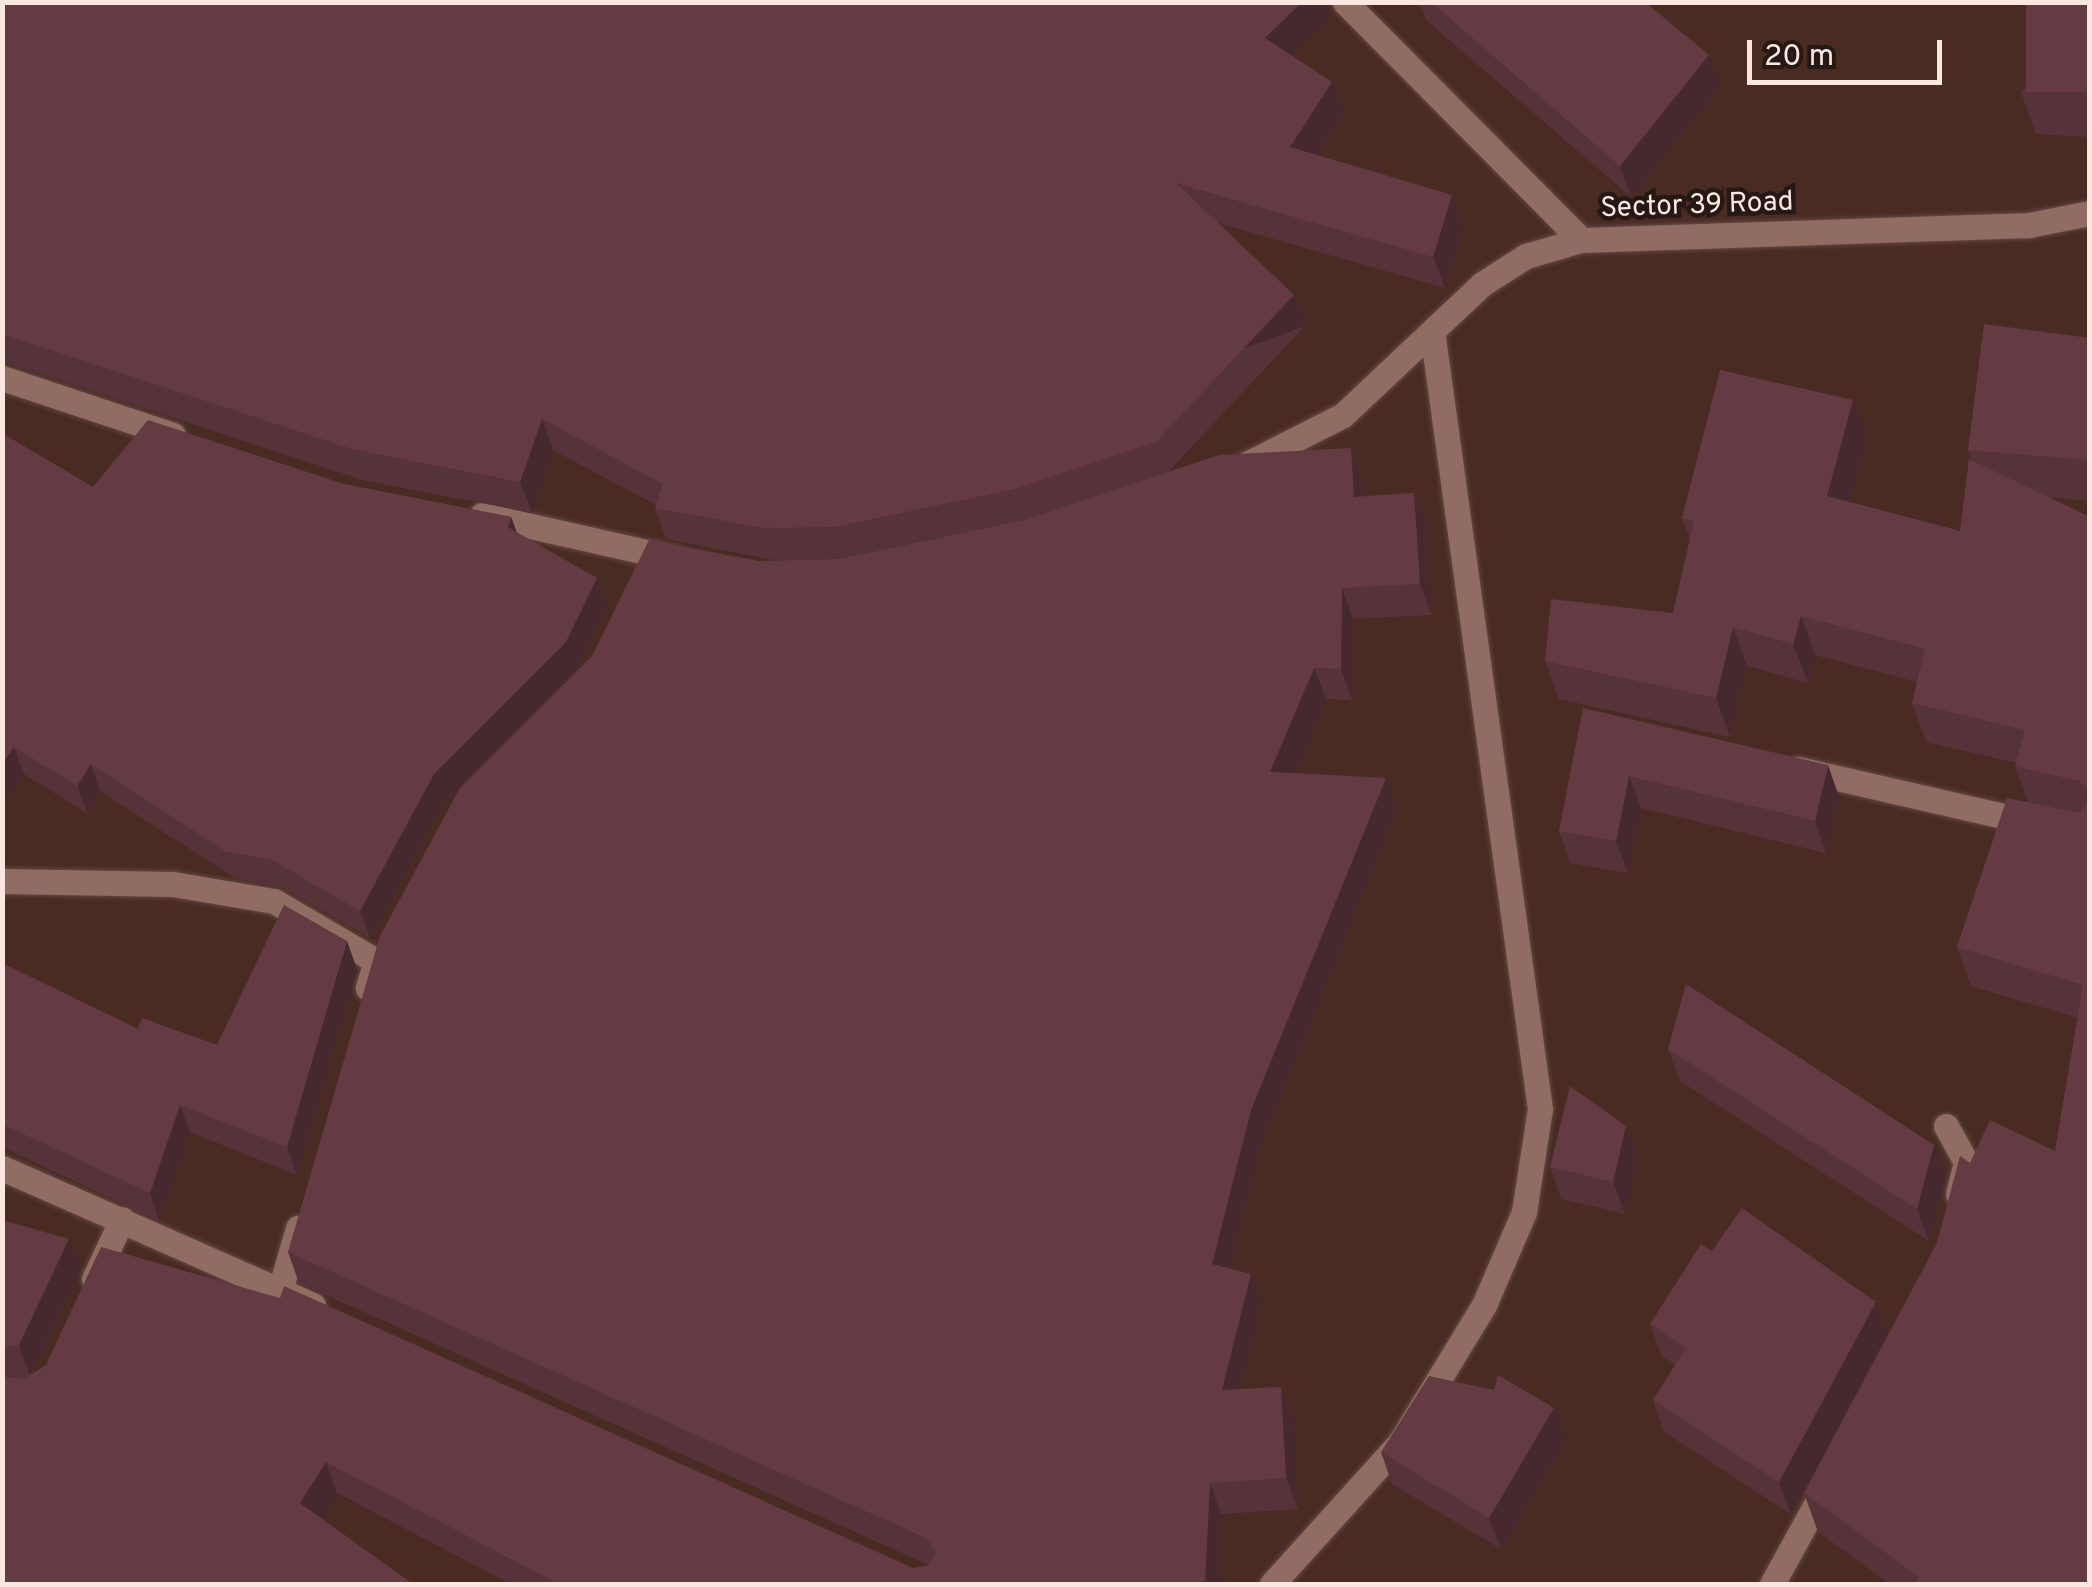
<!DOCTYPE html>
<style>
body{margin:0}
#map{position:relative;width:2092px;height:1587px;overflow:hidden;background:#4a2b24;font-family:Overpass,sans-serif}
div>[style]{position:absolute}
.roads{filter:drop-shadow(0 0 2px #644943) drop-shadow(0 0 2px #644943)}
.minor>*{height:25px;margin:-12.5px;padding:0 12.5px;transform-origin:12.5px;border-radius:12.5px;background:#906c63}
.wall>*{inset:0;background:#563339}
.shaded-wall>*{inset:0;background:#46292e;transform-origin:0 0}
.building>*{inset:0;background:#643b42;transform-origin:0 0}
span{translate:-50% -50%;white-space:nowrap;text-align:center;line-height:1.15;-webkit-text-stroke:9px #261814;paint-order:stroke}
.street-label{font-size:28px;color:#fbe6e0}
.frame{position:absolute;inset:0;border:5px solid #fbe6e0;pointer-events:none}
.scale{position:absolute;left:1747px;top:40px;width:195px;height:45px;box-sizing:border-box;border:5px solid #fbe6e0;border-top:0;padding-left:12px;font-size:30px;line-height:35px;white-space:nowrap;color:#fbe6e0;-webkit-text-stroke:8px #261814;paint-order:stroke}
</style>
<div id="map">
<div class="roads">
<div class="minor">
<i style="left:1345px;top:2px;width:335px;rotate:45.2deg"></i>
<i style="left:2px;top:378px;width:180px;rotate:18.4deg"></i>
<i style="left:1245px;top:465px;width:110px;rotate:-27deg"></i>
<i style="left:1343px;top:415px;width:191px;rotate:-43.3deg"></i>
<i style="left:1482px;top:284px;width:52px;rotate:-32.5deg"></i>
<i style="left:1526px;top:256px;width:57px;rotate:-16.2deg"></i>
<i style="left:1581px;top:240px;width:448px;rotate:-1.9deg"></i>
<i style="left:2029px;top:225px;width:62px;rotate:-11.1deg"></i>
<i style="left:482px;top:515px;width:200px;rotate:12.7deg"></i>
<i style="left:1798px;top:769px;width:300px;rotate:12.9deg"></i>
<i style="left:2px;top:881px;width:171px;rotate:1deg"></i>
<i style="left:173px;top:884px;width:102px;rotate:9.6deg"></i>
<i style="left:274px;top:901px;width:118px;rotate:30.5deg"></i>
<i style="left:376px;top:961px;width:28px;rotate:107deg"></i>
<i style="left:1946px;top:1126px;width:41px;rotate:60.9deg"></i>
<i style="left:1966px;top:1162px;width:33px;rotate:104deg"></i>
<i style="left:2px;top:1168px;width:340px;rotate:23.8deg"></i>
<i style="left:94px;top:1279px;width:66px;rotate:-65deg"></i>
<i style="left:280px;top:1290px;width:65px;rotate:-73.8deg"></i>
<i style="left:1272px;top:1584px;width:193px;rotate:-47.9deg"></i>
<i style="left:1401px;top:1441px;width:159px;rotate:-58.6deg"></i>
<i style="left:1484px;top:1305px;width:101px;rotate:-66.7deg"></i>
<i style="left:1524px;top:1212px;width:104px;rotate:-81.2deg"></i>
<i style="left:1540px;top:1109px;width:785px;rotate:-97.9deg"></i>
<i style="left:1772px;top:1584px;width:114px;rotate:-61.2deg"></i>
</div>
</div>
<div class="wall">
<i style="clip-path:polygon(2px 2px,1330px 17px,1291px 55px,1332px 82px,1344px 113px,1317px 155px,1452px 195px,1463px 226px,1445px 288px,1218px 223px,1294px 295px,1305px 326px,1168px 472px,1351px 448px,1362px 479px,1363px 496px,1414px 493px,1426px 524px,1432px 615px,1353px 619px,1352px 700px,1326px 699px,1294px 773px,1386px 778px,1397px 809px,1262px 1141px,1230px 1268px,1262px 1305px,1241px 1389px,1293px 1418px,1298px 1509px,1221px 1514px,1218px 1584px,511px 1584px,337px 1493px,321px 1518px,2px 1584px,2px 1220px,80px 1270px,31px 1375px,913px 1568px,929px 1565px,299px 1283px,288px 1252px,759px 561px,844px 558px,774px 560px,666px 539px,655px 508px,656px 505px,553px 450px,532px 513px,363px 480px,7px 363px,2px 364px)"></i>
<i style="clip-path:polygon(1419px 2px,1601px 2px,1720px 86px,1631px 197px,1426px 20px)"></i>
<i style="clip-path:polygon(2090px 2px,2090px 137px,2036px 134px,2021px 92px)"></i>
<i style="clip-path:polygon(2090px 338px,2090px 501px,2048px 497px,2090px 517px,2090px 1584px,1890px 1584px,1818px 1532px,1804px 1493px,1937px 1243px,1970px 1163px,2055px 1151px,2078px 1018px,1971px 986px,1957px 947px,2028px 802px,2015px 766px,2016px 763px,1926px 742px,1912px 703px,1917px 682px,1815px 655px,1808px 683px,1747px 666px,1730px 737px,1559px 699px,1545px 661px,1673px 613px,1690px 540px,1682px 518px,1867px 438px,1850px 502px,1960px 531px,1972px 461px,1968px 450px)"></i>
<i style="clip-path:polygon(2px 433px,93px 487px,344px 484px,511px 517px,517px 533px,607px 605px,576px 669px,444px 801px,370px 938px,282px 887px,235px 878px,100px 791px,87px 813px,24px 774px,2px 806px)"></i>
<i style="clip-path:polygon(1583px 708px,1839px 797px,1826px 853px,1641px 808px,1628px 873px,1570px 863px,1559px 831px)"></i>
<i style="clip-path:polygon(2px 963px,138px 1029px,217px 1045px,357px 969px,297px 1175px,190px 1132px,159px 1221px,2px 1147px)"></i>
<i style="clip-path:polygon(1668px 1049px,1934px 1145px,1945px 1177px,1929px 1241px,1680px 1081px)"></i>
<i style="clip-path:polygon(1626px 1126px,1638px 1158px,1625px 1214px,1561px 1199px,1550px 1167px)"></i>
<i style="clip-path:polygon(1712px 1251px,1887px 1334px,1791px 1514px,1664px 1432px,1653px 1400px,1675px 1365px,1661px 1355px,1650px 1324px)"></i>
<i style="clip-path:polygon(1566px 1439px,1501px 1549px,1392px 1484px,1381px 1452px)"></i>
</div>
<div class="shaded-wall">
<i style="clip-path:polygon(1302px 2px,1325px 2px,1330px 17px,1277px 69px,1265px 38px)"></i>
<i style="clip-path:polygon(1709px 55px,1720px 86px,1631px 197px,1620px 166px)"></i>
<i style="clip-path:polygon(1332px 82px,1344px 113px,1301px 178px,1290px 147px)"></i>
<i style="clip-path:polygon(1452px 195px,1463px 226px,1445px 288px,1433px 257px)"></i>
<i style="left:1294px;top:295px;width:33px;height:202px;rotate:70deg"></i>
<i style="clip-path:polygon(1853px 400px,1867px 438px,1841px 535px,1827px 496px)"></i>
<i style="clip-path:polygon(542px 419px,553px 450px,532px 513px,520px 482px)"></i>
<i style="clip-path:polygon(1351px 448px,1362px 479px,1365px 528px,1354px 497px)"></i>
<i style="clip-path:polygon(1414px 493px,1426px 524px,1432px 615px,1420px 584px)"></i>
<i style="clip-path:polygon(511px 517px,521px 544px,508px 527px)"></i>
<i style="clip-path:polygon(597px 578px,607px 605px,576px 669px,444px 801px,370px 938px,360px 911px,434px 774px)"></i>
<i style="clip-path:polygon(1342px 588px,1353px 619px,1352px 700px,1341px 669px)"></i>
<i style="clip-path:polygon(1801px 616px,1815px 655px,1808px 683px,1793px 644px)"></i>
<i style="clip-path:polygon(1733px 627px,1747px 666px,1730px 737px,1716px 698px)"></i>
<i style="clip-path:polygon(1314px 668px,1326px 699px,1282px 803px,1270px 772px)"></i>
<i style="clip-path:polygon(14px 747px,24px 774px,2px 806px,2px 764px)"></i>
<i style="clip-path:polygon(91px 764px,100px 791px,87px 813px,77px 786px)"></i>
<i style="clip-path:polygon(1828px 765px,1839px 797px,1826px 853px,1815px 821px)"></i>
<i style="clip-path:polygon(1629px 776px,1641px 808px,1628px 873px,1616px 841px)"></i>
<i style="clip-path:polygon(1386px 778px,1397px 809px,1262px 1141px,1223px 1295px,1212px 1264px,1251px 1110px)"></i>
<i style="clip-path:polygon(347px 941px,357px 969px,297px 1175px,287px 1147px)"></i>
<i style="clip-path:polygon(180px 1105px,190px 1132px,159px 1221px,150px 1193px)"></i>
<i style="clip-path:polygon(1626px 1126px,1638px 1158px,1625px 1214px,1613px 1182px)"></i>
<i style="clip-path:polygon(1934px 1145px,1945px 1177px,1929px 1241px,1917px 1209px)"></i>
<i style="clip-path:polygon(69px 1239px,80px 1270px,30px 1376px,19px 1345px)"></i>
<i style="clip-path:polygon(1251px 1274px,1262px 1305px,1233px 1421px,1222px 1390px)"></i>
<i style="clip-path:polygon(1876px 1302px,1887px 1334px,1791px 1514px,1779px 1482px)"></i>
<i style="clip-path:polygon(1281px 1387px,1293px 1418px,1298px 1509px,1286px 1478px)"></i>
<i style="clip-path:polygon(1554px 1408px,1566px 1439px,1501px 1549px,1489px 1518px)"></i>
<i style="clip-path:polygon(326px 1462px,337px 1493px,312px 1534px,300px 1503px)"></i>
<i style="clip-path:polygon(1210px 1483px,1221px 1514px,1218px 1584px,1207px 1584px,1205px 1580px)"></i>
</div>
<div class="building">
<i style="clip-path:polygon(2px 2px,1302px 2px,1265px 38px,1332px 82px,1290px 147px,1452px 195px,1433px 257px,1176px 183px,1294px 295px,1156px 442px,1015px 489px,835px 527px,763px 528px,655px 508px,663px 484px,542px 419px,520px 482px,352px 449px,2px 334px)"></i>
<i style="clip-path:polygon(1431px 2px,1601px 2px,1604px 5px,1606px 2px,1645px 2px,1709px 55px,1620px 166px)"></i>
<i style="left:2026px;top:2px;width:64px;height:90px"></i>
<i style="clip-path:polygon(1984px 324px,2090px 338px,2090px 460px,1968px 450px)"></i>
<i style="clip-path:polygon(1720px 370px,1853px 400px,1827px 496px,1960px 531px,1969px 459px,2090px 517px,2090px 791px,2079px 781px,2015px 766px,2025px 730px,1912px 703px,1925px 649px,1801px 616px,1793px 644px,1733px 627px,1716px 698px,1545px 661px,1551px 599px,1673px 613px,1694px 521px,1682px 518px)"></i>
<i style="clip-path:polygon(148px 420px,344px 484px,511px 517px,508px 527px,597px 578px,566px 642px,434px 774px,360px 911px,272px 860px,225px 851px,91px 764px,77px 786px,14px 747px,2px 764px,2px 433px,93px 487px)"></i>
<i style="clip-path:polygon(1351px 448px,1354px 497px,1414px 493px,1420px 584px,1342px 588px,1341px 669px,1314px 668px,1270px 772px,1386px 778px,1251px 1110px,1212px 1264px,1251px 1274px,1222px 1390px,1281px 1387px,1286px 1478px,1210px 1483px,1205px 1580px,1197px 1584px,559px 1584px,326px 1462px,300px 1503px,413px 1584px,2px 1584px,2px 1377px,24px 1379px,46px 1365px,101px 1247px,280px 1298px,284px 1286px,913px 1568px,928px 1566px,936px 1552px,926px 1538px,288px 1252px,380px 936px,460px 788px,592px 656px,649px 540px,759px 561px,840px 559px,1025px 520px,1219px 455px)"></i>
<i style="clip-path:polygon(1583px 708px,1828px 765px,1815px 821px,1629px 776px,1616px 841px,1559px 831px)"></i>
<i style="clip-path:polygon(2090px 797px,2090px 1584px,1913px 1584px,1919px 1577px,1804px 1493px,1937px 1243px,1960px 1156px,1970px 1163px,1990px 1120px,2055px 1151px,2083px 985px,1957px 947px,2007px 798px,2080px 813px)"></i>
<i style="clip-path:polygon(284px 905px,347px 941px,287px 1147px,180px 1105px,150px 1193px,2px 1124px,2px 963px,138px 1029px,142px 1018px,217px 1045px)"></i>
<i style="clip-path:polygon(1686px 984px,1934px 1145px,1917px 1209px,1668px 1049px)"></i>
<i style="clip-path:polygon(1570px 1086px,1626px 1126px,1613px 1182px,1550px 1167px)"></i>
<i style="clip-path:polygon(1742px 1208px,1876px 1302px,1779px 1482px,1653px 1400px,1686px 1348px,1650px 1324px,1701px 1244px,1712px 1251px)"></i>
<i style="clip-path:polygon(2px 1220px,69px 1239px,19px 1345px,2px 1347px)"></i>
<i style="clip-path:polygon(1498px 1375px,1554px 1408px,1489px 1518px,1381px 1452px,1429px 1376px,1494px 1390px)"></i>
</div>
<div class="street-label">
<span style="left:1697px;top:206px;rotate:-2deg">Sector 39 Road</span>
</div>
<div class="frame"></div>
<div class="scale">20 m</div>
</div>
